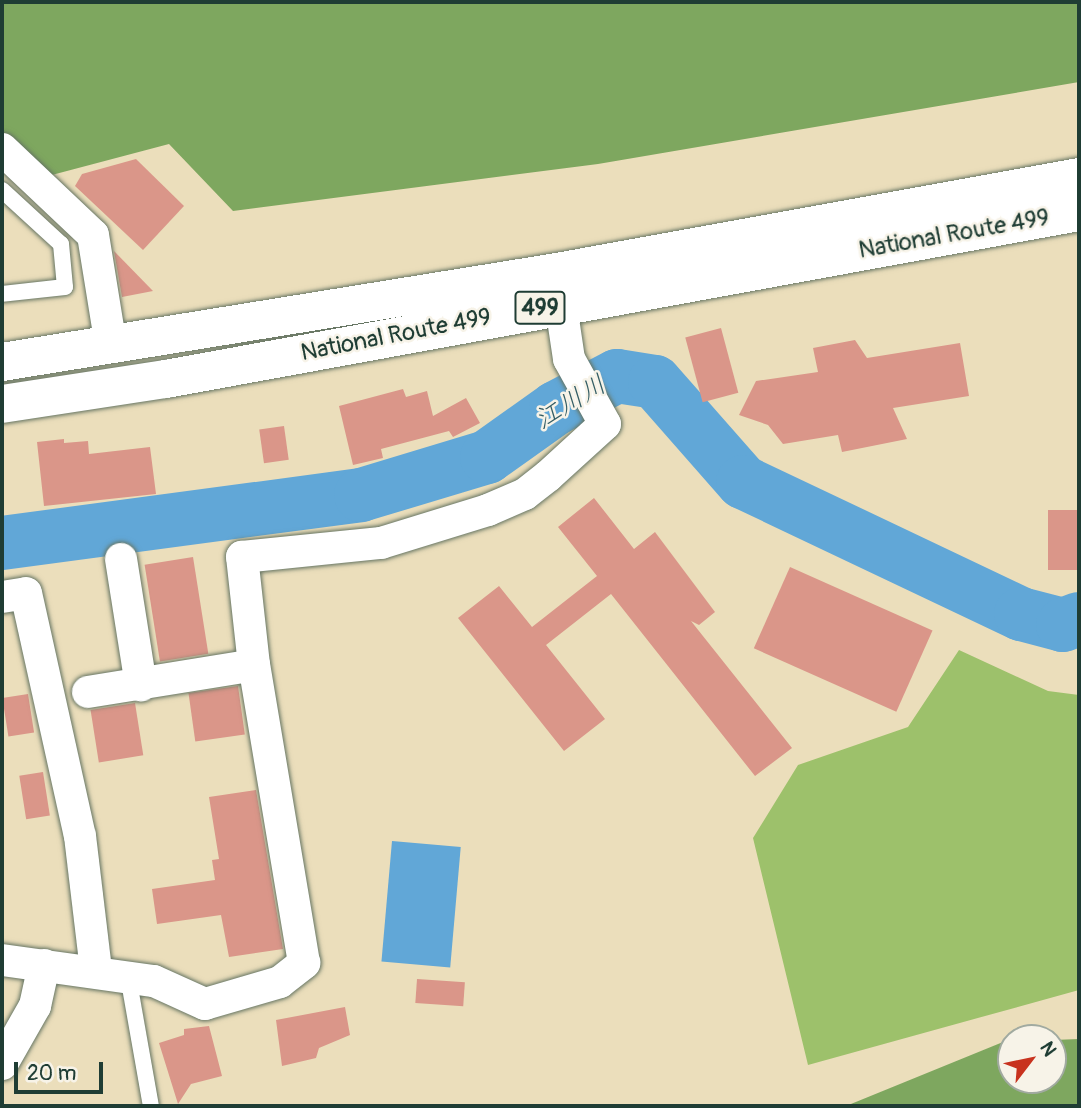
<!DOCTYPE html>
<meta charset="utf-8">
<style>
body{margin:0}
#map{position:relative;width:1081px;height:1108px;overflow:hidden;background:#ebdebb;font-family:Pangolin,"Klee One",sans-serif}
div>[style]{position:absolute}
.green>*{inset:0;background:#9dc16b}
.forest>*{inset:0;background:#7ea75f}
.water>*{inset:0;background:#61a7d7;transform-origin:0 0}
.river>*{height:54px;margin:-27px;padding:0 27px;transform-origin:27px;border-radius:27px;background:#61a7d7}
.building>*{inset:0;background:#da9689;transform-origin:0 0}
.roads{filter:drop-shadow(0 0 2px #667563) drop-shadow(0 0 2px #667563)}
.service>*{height:16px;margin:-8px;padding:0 8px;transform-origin:8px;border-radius:8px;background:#fff}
.minor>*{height:32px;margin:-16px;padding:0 16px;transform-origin:16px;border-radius:16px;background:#fff}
.trunk>*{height:38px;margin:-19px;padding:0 19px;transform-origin:19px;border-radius:19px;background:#fff}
span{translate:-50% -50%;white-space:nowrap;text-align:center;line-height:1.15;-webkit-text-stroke:5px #f7f3e8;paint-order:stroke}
.shield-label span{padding:2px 5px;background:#f7f3e8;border:2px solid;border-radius:5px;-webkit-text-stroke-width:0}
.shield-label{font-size:23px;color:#1f3d34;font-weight:700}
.street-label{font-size:24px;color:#1f3d34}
.water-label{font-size:26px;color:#335d65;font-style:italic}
.frame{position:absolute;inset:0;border:4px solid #1f3d34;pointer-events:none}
.north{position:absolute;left:997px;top:1024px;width:70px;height:70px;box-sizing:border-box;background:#f7f3e8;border:2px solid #a1aaa0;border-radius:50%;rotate:58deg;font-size:19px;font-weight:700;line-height:28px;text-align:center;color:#1f3d34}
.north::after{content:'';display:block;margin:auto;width:24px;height:32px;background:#c8321e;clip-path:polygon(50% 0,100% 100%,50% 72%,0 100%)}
.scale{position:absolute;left:14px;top:1062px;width:89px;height:32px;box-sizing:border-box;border:4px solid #1f3d34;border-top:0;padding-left:9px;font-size:21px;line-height:24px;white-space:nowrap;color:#1f3d34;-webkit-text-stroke:5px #f7f3e8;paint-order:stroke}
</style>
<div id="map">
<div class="green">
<i style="clip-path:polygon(959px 650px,1048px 691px,1079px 695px,1079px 990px,808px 1065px,753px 838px,798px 765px,908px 727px)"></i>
</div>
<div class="forest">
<i style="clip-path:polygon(2px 2px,1079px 2px,1079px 82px,598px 164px,233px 211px,169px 144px,48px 176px,7px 142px,2px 131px)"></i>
<i style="clip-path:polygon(1079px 1039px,1079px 1106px,846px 1106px,1003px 1042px,1011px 1042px,1011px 1080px,1053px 1080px,1053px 1040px)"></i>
</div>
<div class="water">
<i style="left:392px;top:841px;width:69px;height:121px;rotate:5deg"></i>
</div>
<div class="river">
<i style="left:2px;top:543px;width:362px;rotate:-7.6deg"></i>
<i style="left:361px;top:495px;width:132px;rotate:-16.8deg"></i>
<i style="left:487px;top:457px;width:85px;rotate:-35.4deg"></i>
<i style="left:556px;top:408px;width:69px;rotate:-27.7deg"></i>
<i style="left:617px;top:376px;width:38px;rotate:9deg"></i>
<i style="left:655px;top:382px;width:133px;rotate:48.7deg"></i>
<i style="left:743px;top:482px;width:308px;rotate:25.4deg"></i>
<i style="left:1021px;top:614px;width:43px;rotate:14.7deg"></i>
<i style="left:1063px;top:625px;width:17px;rotate:-21deg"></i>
</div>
<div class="building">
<i style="clip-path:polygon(136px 159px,184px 206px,143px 250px,75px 186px,82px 174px)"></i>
<i style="clip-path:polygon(114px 251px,153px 291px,122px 297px)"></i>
<i style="left:721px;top:328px;width:67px;height:37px;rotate:75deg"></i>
<i style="clip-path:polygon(855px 340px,867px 358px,960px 343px,969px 396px,893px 408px,907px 439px,842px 452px,838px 435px,783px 444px,768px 425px,739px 415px,756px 381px,818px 372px,813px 348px)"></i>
<i style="clip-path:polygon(403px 389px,406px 397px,427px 391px,433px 416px,466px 398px,480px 423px,453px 437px,449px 431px,381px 449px,383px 458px,353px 465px,339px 406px)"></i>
<i style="left:284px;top:426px;width:34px;height:25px;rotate:82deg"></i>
<i style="clip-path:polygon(64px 439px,64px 443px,88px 441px,89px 454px,150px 447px,156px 494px,44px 506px,37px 442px)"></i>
<i style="clip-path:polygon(594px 498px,634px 549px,655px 532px,715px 612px,699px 625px,691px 621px,792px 748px,755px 776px,611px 594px,546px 645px,605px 719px,564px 751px,458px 618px,499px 586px,532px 627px,597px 576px,558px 527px)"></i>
<i style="left:1079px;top:510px;width:60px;height:31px;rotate:90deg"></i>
<i style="left:193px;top:557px;width:98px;height:49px;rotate:81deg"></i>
<i style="left:790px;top:567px;width:156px;height:89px;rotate:24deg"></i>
<i style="left:238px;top:686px;width:49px;height:50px;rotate:82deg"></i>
<i style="left:28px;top:694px;width:39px;height:26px;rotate:81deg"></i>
<i style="left:135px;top:703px;width:53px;height:45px;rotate:81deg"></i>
<i style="left:43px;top:772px;width:44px;height:24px;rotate:81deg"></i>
<i style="clip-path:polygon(256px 790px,283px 949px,229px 957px,221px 915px,157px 924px,152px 889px,215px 880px,212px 860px,219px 859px,209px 797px)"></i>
<i style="left:417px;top:979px;width:48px;height:24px;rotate:4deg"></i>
<i style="clip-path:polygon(345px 1007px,350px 1035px,319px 1048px,316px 1058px,282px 1066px,276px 1020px)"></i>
<i style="clip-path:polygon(209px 1026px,222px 1076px,191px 1084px,178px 1104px,159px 1043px,184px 1035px,184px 1029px)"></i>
</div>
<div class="roads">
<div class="service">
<i style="left:2px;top:190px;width:80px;rotate:42.5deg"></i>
<i style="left:61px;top:244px;width:43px;rotate:84.7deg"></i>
<i style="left:65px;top:287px;width:63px;rotate:173.7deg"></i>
<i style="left:128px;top:976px;width:132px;rotate:80deg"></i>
</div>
<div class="minor">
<i style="left:2px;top:149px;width:125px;rotate:43.4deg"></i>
<i style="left:93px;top:235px;width:112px;rotate:80.8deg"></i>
<i style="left:121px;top:559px;width:128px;rotate:81deg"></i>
<i style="left:2px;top:597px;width:24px;rotate:-9deg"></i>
<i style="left:26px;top:593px;width:249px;rotate:77.5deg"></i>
<i style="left:80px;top:836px;width:136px;rotate:83.2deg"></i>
<i style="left:88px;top:692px;width:168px;rotate:-9.2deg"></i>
<i style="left:2px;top:960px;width:153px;rotate:7.9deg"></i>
<i style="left:154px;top:981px;width:56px;rotate:24.3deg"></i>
<i style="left:205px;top:1004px;width:78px;rotate:-16.3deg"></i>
<i style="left:280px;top:982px;width:31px;rotate:-38deg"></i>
<i style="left:304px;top:963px;width:302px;rotate:-99.5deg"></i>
<i style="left:254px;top:665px;width:109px;rotate:-96.3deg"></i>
<i style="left:242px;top:557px;width:140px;rotate:-5.8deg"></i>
<i style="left:381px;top:543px;width:112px;rotate:-17.1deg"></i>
<i style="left:488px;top:510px;width:40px;rotate:-23.4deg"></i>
<i style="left:525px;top:494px;width:29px;rotate:-38deg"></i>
<i style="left:548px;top:476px;width:77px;rotate:-42.4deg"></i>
<i style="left:605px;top:424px;width:74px;rotate:-119deg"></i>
<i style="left:569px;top:359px;width:75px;rotate:-98.5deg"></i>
<i style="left:2px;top:1064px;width:67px;rotate:-60.4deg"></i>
<i style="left:35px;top:1006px;width:42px;rotate:-77.6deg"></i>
</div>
<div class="trunk">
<i style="left:2px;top:362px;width:562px;rotate:-9.21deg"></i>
<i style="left:557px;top:272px;width:531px;rotate:-10.31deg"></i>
<i style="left:2px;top:404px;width:166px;rotate:-8.7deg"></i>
<i style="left:166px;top:379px;width:928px;rotate:-10.37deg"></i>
</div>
</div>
<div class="shield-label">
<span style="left:540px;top:308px">499</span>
</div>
<div class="street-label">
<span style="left:954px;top:234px;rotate:-10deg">National Route 499</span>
<span style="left:396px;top:335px;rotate:-11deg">National Route 499</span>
</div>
<div class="water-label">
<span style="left:571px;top:403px;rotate:-31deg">江川川</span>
</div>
<div class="frame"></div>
<div class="north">N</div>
<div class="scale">20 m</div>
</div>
